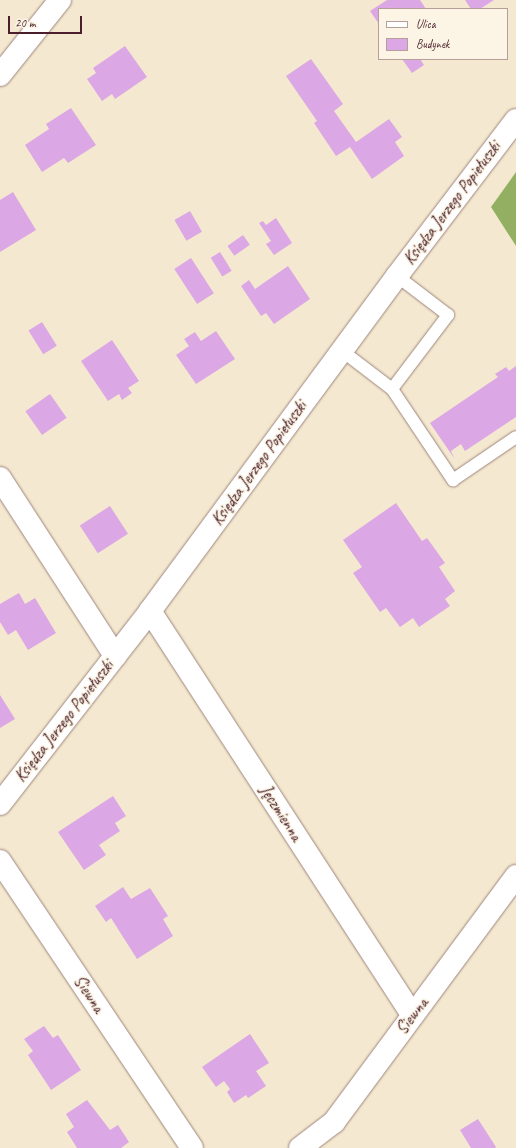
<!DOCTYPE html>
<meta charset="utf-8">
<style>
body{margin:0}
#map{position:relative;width:516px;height:1148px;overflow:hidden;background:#f4e9d0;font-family:Caveat,sans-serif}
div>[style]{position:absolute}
.forest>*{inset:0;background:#93b062}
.building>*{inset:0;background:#dba7e4;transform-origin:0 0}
.roads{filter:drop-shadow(0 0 1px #9f847e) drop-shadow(0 0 1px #9f847e)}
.lane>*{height:12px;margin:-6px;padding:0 6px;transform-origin:6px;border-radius:6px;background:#fff}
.street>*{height:22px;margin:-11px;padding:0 11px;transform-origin:11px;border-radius:11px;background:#fff}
span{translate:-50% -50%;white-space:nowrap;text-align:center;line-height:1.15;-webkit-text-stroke:3px #fcf5e5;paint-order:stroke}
.street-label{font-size:17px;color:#4a1f2b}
.legend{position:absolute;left:378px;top:8px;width:130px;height:52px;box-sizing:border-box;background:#fcf5e5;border:1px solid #b59f9b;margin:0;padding:5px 7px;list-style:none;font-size:12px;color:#4a1f2b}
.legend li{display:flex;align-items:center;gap:8px;height:20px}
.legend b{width:20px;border:1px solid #b59f9b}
.scale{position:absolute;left:8px;top:16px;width:74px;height:18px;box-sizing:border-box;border:2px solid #4a1f2b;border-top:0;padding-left:5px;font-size:12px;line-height:14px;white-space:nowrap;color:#4a1f2b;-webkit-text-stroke:3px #fcf5e5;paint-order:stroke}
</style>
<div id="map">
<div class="forest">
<i style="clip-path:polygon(516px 172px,516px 246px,491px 207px)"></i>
</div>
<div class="building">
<i style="clip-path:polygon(387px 0,420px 0,426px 9px,379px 9px,379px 24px,370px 11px)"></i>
<i style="clip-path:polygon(465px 0,494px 0,480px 9px,471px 9px)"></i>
<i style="clip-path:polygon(125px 46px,147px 77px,115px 99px,112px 94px,102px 101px,87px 79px,96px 73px,93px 68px)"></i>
<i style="clip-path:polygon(311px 59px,343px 104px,334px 111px,356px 142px,389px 119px,402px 137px,395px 142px,404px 156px,372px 179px,350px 147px,336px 156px,314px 123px,317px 121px,286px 76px)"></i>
<i style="clip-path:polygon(402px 59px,420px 59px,424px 65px,412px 73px)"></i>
<i style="clip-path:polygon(71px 108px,96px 145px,68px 163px,64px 158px,42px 172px,25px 145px,49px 129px,46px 124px)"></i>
<i style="clip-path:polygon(13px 192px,36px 230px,0 252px,0 200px)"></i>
<i style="left:190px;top:211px;width:24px;height:18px;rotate:60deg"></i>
<i style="clip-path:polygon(276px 218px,292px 243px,274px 255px,266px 244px,271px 241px,259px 223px,263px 221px,266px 225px)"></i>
<i style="left:243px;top:235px;width:12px;height:19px;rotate:55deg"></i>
<i style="left:220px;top:252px;width:22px;height:11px;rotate:58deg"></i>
<i style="left:191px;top:258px;width:42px;height:20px;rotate:57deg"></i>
<i style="clip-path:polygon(288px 266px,310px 299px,274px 324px,266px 313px,261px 316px,241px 286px,249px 280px,255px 289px)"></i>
<i style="left:42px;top:322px;width:28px;height:16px;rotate:58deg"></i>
<i style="clip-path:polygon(216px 331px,235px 359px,196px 384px,176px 355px,189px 346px,184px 339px,195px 332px,201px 341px)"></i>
<i style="clip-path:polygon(112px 340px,139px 381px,128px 388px,132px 393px,122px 400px,119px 394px,108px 401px,81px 361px)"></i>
<i style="clip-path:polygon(516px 366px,516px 417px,465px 451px,461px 444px,451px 451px,454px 458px,430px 423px,498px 377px,495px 374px,506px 367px,509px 371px)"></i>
<i style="left:50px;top:394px;width:29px;height:30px;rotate:55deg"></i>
<i style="clip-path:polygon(396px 503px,422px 541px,427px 538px,445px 563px,439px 567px,455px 591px,445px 599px,450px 606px,419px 627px,413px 618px,400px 627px,386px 608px,380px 612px,353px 573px,362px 567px,343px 540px)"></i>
<i style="left:110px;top:506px;width:33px;height:36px;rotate:57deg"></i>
<i style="clip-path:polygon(19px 593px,25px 604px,35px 598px,56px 633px,28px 650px,16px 630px,8px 635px,0 622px,0 604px)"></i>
<i style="clip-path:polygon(0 695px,15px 719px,0 728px)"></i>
<i style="clip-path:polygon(113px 796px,126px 816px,115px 823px,120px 831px,99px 845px,106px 855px,84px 870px,58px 832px)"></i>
<i style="clip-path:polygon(123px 887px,131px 899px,150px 888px,168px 916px,163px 919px,173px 936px,137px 959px,111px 918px,106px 922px,95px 906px)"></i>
<i style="clip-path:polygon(44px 1026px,53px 1038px,58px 1035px,81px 1070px,51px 1090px,28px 1055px,33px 1051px,24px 1039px)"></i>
<i style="clip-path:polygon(250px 1034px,269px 1063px,256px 1071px,266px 1086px,248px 1098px,246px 1095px,234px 1103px,227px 1092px,230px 1089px,224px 1081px,216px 1087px,202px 1067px)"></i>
<i style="clip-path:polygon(87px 1100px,110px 1130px,118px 1125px,129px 1142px,121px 1148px,77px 1148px,67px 1132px,74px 1127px,66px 1114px)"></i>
<i style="clip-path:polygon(478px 1119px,496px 1147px,495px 1148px,471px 1148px,460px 1130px)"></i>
</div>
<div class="roads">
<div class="lane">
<i style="left:341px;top:350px;width:64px;rotate:37.4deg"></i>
<i style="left:392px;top:389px;width:93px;rotate:-52.9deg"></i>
<i style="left:448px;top:315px;width:64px;rotate:-142.6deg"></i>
<i style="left:392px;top:389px;width:110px;rotate:56.2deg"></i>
<i style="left:453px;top:480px;width:76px;rotate:-34.3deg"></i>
</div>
<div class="street">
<i style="left:0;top:75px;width:96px;rotate:-51.3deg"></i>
<i style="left:0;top:478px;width:212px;rotate:57.1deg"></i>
<i style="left:150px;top:611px;width:482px;rotate:57deg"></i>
<i style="left:0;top:804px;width:244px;rotate:-52.1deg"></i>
<i style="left:150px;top:611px;width:416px;rotate:-53.6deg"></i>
<i style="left:397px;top:276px;width:196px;rotate:-52.7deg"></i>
<i style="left:0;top:861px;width:345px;rotate:56.2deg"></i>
<i style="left:300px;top:1148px;width:43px;rotate:-37.4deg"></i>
<i style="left:334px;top:1122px;width:306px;rotate:-53.5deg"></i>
</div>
</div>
<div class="street-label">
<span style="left:452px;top:203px;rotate:-53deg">Księdza Jerzego Popiełuszki</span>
<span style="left:259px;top:463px;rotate:-54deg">Księdza Jerzego Popiełuszki</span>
<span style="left:64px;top:721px;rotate:-52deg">Księdza Jerzego Popiełuszki</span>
<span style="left:281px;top:813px;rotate:57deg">Jęczmienna</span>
<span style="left:89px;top:994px;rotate:56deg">Siewna</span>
<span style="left:412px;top:1016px;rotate:-53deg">Siewna</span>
</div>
<ul class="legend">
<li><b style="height:5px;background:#fff"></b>Ulica</li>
<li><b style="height:11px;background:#dba7e4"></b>Budynek</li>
</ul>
<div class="scale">20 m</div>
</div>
